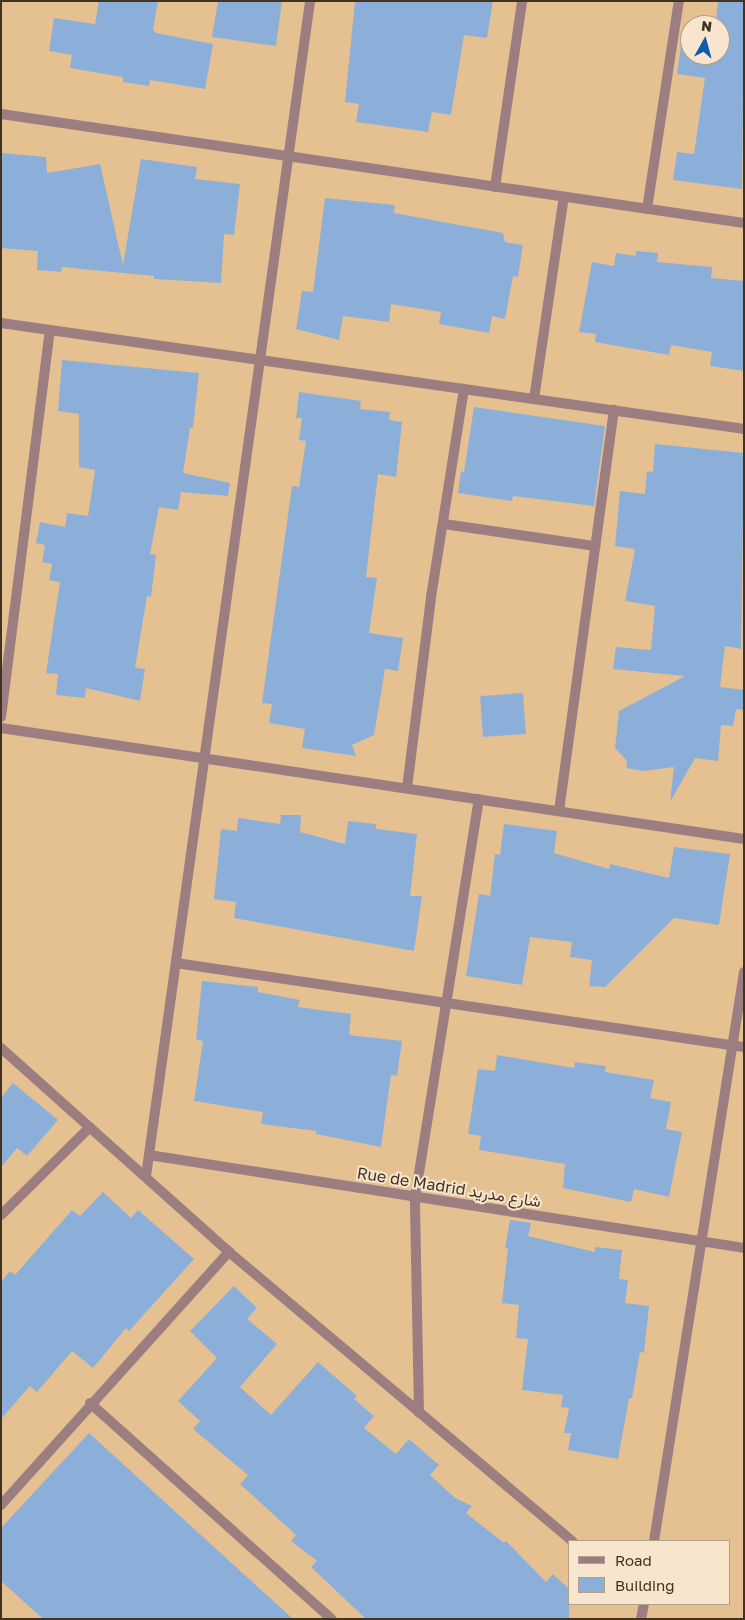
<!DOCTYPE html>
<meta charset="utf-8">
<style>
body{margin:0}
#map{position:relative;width:745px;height:1620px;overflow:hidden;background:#e5c192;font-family:"Golos Text",Vazirmatn,sans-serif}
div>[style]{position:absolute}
.building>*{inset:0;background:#8cafda;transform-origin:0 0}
.street>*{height:10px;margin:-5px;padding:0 5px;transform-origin:5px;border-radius:5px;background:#9c7e80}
span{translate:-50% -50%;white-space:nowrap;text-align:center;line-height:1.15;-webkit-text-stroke:4px #f8e5ce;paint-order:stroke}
.street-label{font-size:16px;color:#413320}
.frame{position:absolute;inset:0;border:2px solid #413320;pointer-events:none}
.legend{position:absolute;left:568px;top:1540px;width:162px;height:65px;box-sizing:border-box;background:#f8e5ce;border:1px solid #af9e88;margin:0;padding:6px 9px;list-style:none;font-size:15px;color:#413320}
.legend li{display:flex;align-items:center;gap:10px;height:25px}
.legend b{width:25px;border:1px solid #af9e88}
.north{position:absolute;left:680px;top:15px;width:50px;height:50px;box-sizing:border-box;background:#f8e5ce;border:1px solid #af9e88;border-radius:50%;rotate:7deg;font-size:14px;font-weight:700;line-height:20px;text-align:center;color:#413320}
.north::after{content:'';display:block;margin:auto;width:18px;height:22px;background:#0f5ba9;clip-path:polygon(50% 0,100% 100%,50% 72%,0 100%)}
</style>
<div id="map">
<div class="building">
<i style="clip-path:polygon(99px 1px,158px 1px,153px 30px,156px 33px,213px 44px,205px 89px,150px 80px,149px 86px,123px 82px,123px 77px,70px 68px,72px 55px,49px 51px,54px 18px,95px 24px)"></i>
<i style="clip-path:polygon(218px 1px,282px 1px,276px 46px,212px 37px)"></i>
<i style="clip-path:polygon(355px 1px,493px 1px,487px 38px,464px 35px,451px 115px,432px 112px,428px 132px,356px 122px,359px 104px,345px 102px)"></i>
<i style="clip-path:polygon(718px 1px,744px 1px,742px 189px,673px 180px,677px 152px,694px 154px,705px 78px,677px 74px,682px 38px,690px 39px,690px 55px,720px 55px,720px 25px,694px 25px,694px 18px,716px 21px)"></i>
<i style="clip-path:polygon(1px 153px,46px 157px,47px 173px,100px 164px,123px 265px,141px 159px,197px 167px,195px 179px,240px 184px,234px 235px,224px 234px,221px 283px,154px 279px,154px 276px,62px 267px,61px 272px,37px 270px,38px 251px,1px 248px)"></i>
<i style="clip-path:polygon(325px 198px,395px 205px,394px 213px,503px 233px,505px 242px,523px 245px,518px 277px,513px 276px,505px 319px,492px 316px,489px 333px,439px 324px,441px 312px,391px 304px,389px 322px,343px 316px,339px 340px,296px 329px,302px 291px,313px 292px)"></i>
<i style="clip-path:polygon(636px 251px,658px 253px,657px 262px,712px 267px,711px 278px,744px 281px,744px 371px,710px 366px,712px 352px,671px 345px,669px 355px,595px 342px,596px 334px,579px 332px,592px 262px,614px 266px,616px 253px,636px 256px)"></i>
<i style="clip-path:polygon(62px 360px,199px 373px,193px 428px,190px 428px,183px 473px,230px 483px,228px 496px,181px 492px,178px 510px,159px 507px,150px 554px,156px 555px,151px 597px,147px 596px,135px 668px,145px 669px,140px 701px,86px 688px,85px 698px,56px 695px,58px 674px,46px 673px,60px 582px,49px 580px,52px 564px,42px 562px,45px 545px,36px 543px,40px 522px,65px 527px,67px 513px,88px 516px,95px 470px,79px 467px,79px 414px,58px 411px)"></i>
<i style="clip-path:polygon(299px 392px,361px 401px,360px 409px,390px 412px,389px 420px,402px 422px,396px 477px,378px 474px,366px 577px,377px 578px,369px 633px,403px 638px,398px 671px,385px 669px,374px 735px,352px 745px,356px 756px,302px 748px,305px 729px,269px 723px,272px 704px,262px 703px,292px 486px,299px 487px,306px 441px,299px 440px,302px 418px,296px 418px)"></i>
<i style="clip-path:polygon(474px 407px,605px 426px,594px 506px,513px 496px,512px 501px,458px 493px,461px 471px,464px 472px)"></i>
<i style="clip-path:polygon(655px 444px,744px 453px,741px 649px,725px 646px,720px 687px,744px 690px,744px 710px,736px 709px,733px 726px,721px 725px,718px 761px,695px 758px,670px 802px,674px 767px,643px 771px,626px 768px,627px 761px,615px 748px,619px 711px,685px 676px,613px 669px,616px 647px,651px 650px,655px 606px,625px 601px,635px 549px,615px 546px,620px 491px,645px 494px,647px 471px,653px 472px)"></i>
<i style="left:523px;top:693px;width:41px;height:43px;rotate:86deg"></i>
<i style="clip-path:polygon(281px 815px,301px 815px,300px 832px,345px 844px,348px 821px,376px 824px,376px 829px,417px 834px,410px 896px,422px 896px,414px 951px,234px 918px,236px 902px,214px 899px,221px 829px,237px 831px,238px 818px,280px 824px)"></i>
<i style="clip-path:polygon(504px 824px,557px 831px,554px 853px,609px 869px,610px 864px,669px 878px,674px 847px,730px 854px,719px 925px,674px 918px,605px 987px,589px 986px,592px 960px,570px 957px,572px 942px,530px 937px,522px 985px,466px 976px,479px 894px,490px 896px,495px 854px,500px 855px)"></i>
<i style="clip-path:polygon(202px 981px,258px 987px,258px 992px,300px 1000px,298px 1007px,351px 1014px,349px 1035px,402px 1041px,397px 1076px,391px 1075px,381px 1147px,316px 1134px,316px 1131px,261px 1124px,263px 1112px,194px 1101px,203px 1041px,196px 1040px)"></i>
<i style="clip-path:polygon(497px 1055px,574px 1068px,575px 1062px,606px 1066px,605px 1072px,654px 1080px,650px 1098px,671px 1102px,666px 1129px,682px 1132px,669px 1197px,634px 1189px,631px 1202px,563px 1188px,565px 1164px,479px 1150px,481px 1136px,468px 1134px,478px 1069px,495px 1071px)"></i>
<i style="clip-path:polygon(13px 1083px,58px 1120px,27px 1156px,17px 1148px,1px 1167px,1px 1098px)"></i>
<i style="clip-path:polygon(103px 1192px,131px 1218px,138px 1210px,194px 1259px,129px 1331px,126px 1328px,93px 1368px,72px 1351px,37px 1392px,30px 1386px,1px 1419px,1px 1282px,10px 1271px,15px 1275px,72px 1210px,80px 1216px)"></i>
<i style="clip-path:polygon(510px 1220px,531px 1223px,528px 1236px,595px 1252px,595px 1247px,622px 1250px,619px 1279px,628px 1280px,625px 1303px,649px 1306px,644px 1353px,640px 1352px,632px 1398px,629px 1398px,618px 1459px,568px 1450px,571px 1433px,564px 1433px,569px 1408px,561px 1407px,563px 1395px,522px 1390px,528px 1339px,516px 1338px,519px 1305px,502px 1303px,508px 1248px,505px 1248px)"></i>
<i style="clip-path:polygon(234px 1286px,257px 1308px,247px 1319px,277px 1344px,240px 1387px,271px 1415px,318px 1362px,357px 1396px,354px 1399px,374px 1416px,364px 1428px,396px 1454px,409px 1439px,439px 1465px,430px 1475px,455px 1498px,472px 1506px,466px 1513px,504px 1543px,506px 1541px,546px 1582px,553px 1574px,569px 1589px,569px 1619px,366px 1619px,311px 1567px,317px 1561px,291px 1541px,296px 1535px,240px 1484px,248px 1475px,193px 1429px,200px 1421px,178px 1401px,217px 1358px,190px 1331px)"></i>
<i style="clip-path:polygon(89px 1433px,293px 1619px,43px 1619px,1px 1581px,1px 1528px)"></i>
</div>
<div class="street">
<i style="left:1px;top:114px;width:751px;rotate:8.35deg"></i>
<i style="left:495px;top:187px;width:188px;rotate:-81.7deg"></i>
<i style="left:647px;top:209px;width:210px;rotate:-81.3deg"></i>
<i style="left:1px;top:323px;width:751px;rotate:8.12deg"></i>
<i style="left:534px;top:399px;width:204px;rotate:-81.6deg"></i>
<i style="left:444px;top:524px;width:153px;rotate:8.3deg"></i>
<i style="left:1px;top:717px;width:390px;rotate:-82.8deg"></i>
<i style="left:1px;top:728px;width:751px;rotate:8.5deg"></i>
<i style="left:407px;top:788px;width:193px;rotate:-82.8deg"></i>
<i style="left:431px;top:597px;width:211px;rotate:-81deg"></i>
<i style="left:559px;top:811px;width:405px;rotate:-82.2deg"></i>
<i style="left:176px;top:963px;width:574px;rotate:8.41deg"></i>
<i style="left:1px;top:1048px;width:306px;rotate:41.8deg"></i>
<i style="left:229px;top:1252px;width:449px;rotate:40.1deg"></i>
<i style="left:149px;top:1155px;width:602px;rotate:8.88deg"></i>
<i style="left:146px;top:1176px;width:1186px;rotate:-82.05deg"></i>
<i style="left:1px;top:1215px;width:125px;rotate:-44.7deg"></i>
<i style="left:90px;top:1403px;width:324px;rotate:41.8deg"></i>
<i style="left:419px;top:1413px;width:215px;rotate:-91.1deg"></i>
<i style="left:415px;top:1198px;width:404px;rotate:-80.9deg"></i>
<i style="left:1px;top:1505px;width:341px;rotate:-48deg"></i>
<i style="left:654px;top:1541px;width:576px;rotate:-81.01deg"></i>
<i style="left:641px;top:1619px;width:15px;rotate:-79deg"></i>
</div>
<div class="street-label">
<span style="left:449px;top:1187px;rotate:9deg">Rue de Madrid شارع مدريد</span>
</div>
<div class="frame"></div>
<ul class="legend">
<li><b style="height:6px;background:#9c7e80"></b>Road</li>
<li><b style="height:14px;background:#8cafda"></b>Building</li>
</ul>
<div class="north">N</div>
</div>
